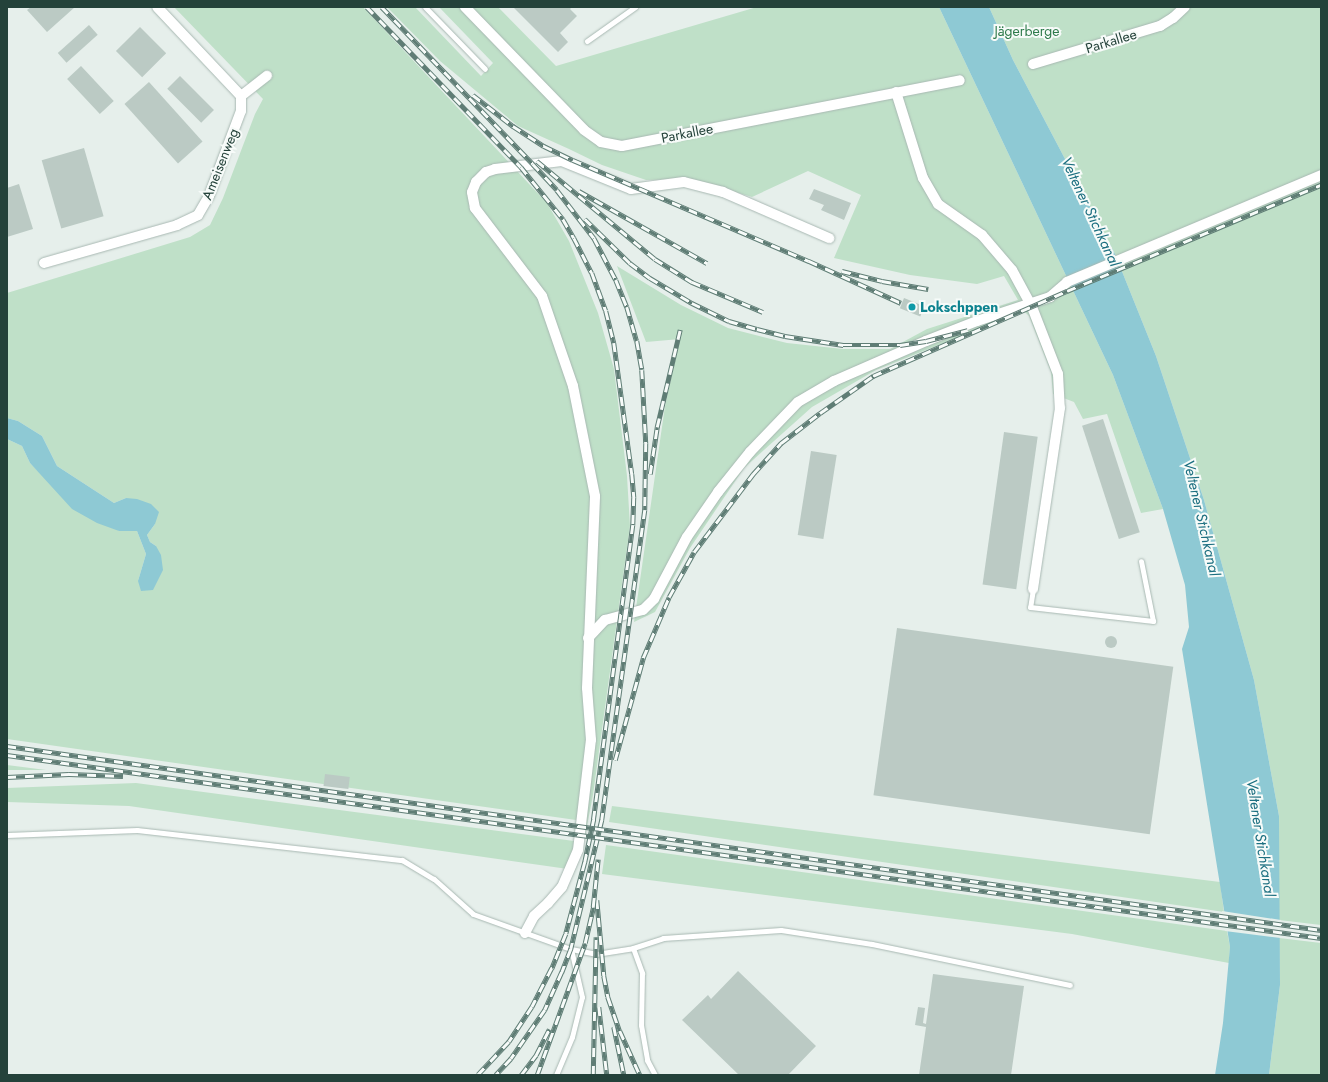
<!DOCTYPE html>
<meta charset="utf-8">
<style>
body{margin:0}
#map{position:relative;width:1328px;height:1082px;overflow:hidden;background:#e6efeb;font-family:Jost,sans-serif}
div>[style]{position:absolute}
.green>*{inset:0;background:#bfe0c8}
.water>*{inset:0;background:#8ec9d4}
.pier>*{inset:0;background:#e6efeb}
.building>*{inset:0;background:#bbcac4;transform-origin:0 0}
.round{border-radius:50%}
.roads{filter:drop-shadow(0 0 1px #a8b8b2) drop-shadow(0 0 1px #a8b8b2)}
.lane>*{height:5px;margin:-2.5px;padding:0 2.5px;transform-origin:2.5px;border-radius:2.5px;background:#fff}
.street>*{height:10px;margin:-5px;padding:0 5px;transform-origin:5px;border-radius:5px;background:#fff}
.rail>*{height:4.5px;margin-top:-2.25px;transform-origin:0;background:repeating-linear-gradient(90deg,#f7fbf9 0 9px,#5f7d75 0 18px);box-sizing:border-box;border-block:1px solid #5f7d75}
.dots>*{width:11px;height:11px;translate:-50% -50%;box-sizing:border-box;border:2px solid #f7fbf9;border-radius:50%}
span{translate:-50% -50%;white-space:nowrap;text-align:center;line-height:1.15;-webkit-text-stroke:4px #f7fbf9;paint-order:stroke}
.park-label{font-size:14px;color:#2d7a4b}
.street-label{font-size:14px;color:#24423a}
.culture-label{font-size:14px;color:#0d838f;font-weight:700}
.left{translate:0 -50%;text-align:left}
.water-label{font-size:15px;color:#1c6f80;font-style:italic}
.frame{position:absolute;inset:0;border:8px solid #24423a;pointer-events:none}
</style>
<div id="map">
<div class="green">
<i style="clip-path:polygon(174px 7px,363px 7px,547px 203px,569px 241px,598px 313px,614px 369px,627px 476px,630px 526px,593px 795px,582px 851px,575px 870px,129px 806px,7px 802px,7px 788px,136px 783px,574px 841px,576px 820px,7px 739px,7px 439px,22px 446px,30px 463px,39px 472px,119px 531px,137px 531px,146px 554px,138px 581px,156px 546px,150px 542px,147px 535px,155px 524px,126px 498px,114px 503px,57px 466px,42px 436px,18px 421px,7px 418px,7px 293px,190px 237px,210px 225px,223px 198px,255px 114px,263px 99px)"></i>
<i style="clip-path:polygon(387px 7px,415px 7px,481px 76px,493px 63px,439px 7px,498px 7px,556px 66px,757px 7px,939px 7px,1113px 375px,1163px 509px,1141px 513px,1107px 414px,1083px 419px,1074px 402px,1053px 394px,1051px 372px,1029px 316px,1024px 311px,876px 370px,812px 407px,744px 468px,690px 548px,655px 612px,634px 622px,665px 406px,680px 339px,646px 342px,617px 266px,681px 305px,728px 328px,787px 343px,843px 349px,890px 349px,927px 329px,1018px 300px,1004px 276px,977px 284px,910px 275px,834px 258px,861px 195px,808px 171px,752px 197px,692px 179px,646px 180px,602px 165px,569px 149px,518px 126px,440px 61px)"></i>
<i style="clip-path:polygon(989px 7px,1321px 7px,1321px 925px,1279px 920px,1279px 816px,1254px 680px,1204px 500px,1156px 356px,1115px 254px,1013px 60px)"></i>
<i style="clip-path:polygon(7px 765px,46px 770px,7px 770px)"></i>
<i style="clip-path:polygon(612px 806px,1220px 882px,1224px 912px,609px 822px)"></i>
<i style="clip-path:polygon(606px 845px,1227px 931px,1230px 947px,1229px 963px,1072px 934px,602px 874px)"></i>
<i style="clip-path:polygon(1279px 938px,1321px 943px,1321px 1075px,1269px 1075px,1280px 985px)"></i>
</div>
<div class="water">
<i style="clip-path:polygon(939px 7px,989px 7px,1013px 60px,1115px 254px,1156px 356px,1204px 500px,1254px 680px,1279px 816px,1280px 985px,1269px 1075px,1215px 1075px,1223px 1023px,1230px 947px,1182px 649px,1189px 627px,1185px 585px,1163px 509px,1113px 375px)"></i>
<i style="clip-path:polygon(7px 418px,18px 421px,42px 436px,57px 466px,114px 503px,126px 498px,137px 499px,151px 504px,159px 512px,155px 524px,147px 535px,150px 542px,156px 546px,161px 555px,163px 570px,153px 590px,141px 591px,138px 581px,146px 554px,137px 531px,119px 531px,97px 523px,72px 509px,30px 463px,22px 446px,7px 439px)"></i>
</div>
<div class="pier">
<i style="clip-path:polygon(1222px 911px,1281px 920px,1281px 938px,1225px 931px)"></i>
</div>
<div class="building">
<i style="clip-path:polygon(31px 7px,75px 7px,47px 32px,27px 10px)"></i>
<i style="clip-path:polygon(513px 7px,572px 7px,570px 9px,577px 16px,560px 33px,568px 42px,558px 52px)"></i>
<i style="left:89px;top:25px;width:13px;height:42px;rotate:48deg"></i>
<i style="left:140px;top:27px;width:37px;height:34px;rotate:45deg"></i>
<i style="left:81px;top:66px;width:48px;height:19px;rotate:47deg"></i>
<i style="left:180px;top:76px;width:48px;height:18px;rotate:45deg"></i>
<i style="left:149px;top:82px;width:80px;height:33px;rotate:48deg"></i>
<i style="left:84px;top:148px;width:71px;height:44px;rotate:74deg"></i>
<i style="clip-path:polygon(19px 184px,33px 229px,7px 237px,7px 188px)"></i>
<i style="clip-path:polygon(814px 189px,851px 203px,844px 220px,821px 210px,824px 205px,809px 199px)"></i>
<i style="left:904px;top:298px;width:22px;height:11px;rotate:22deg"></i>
<i style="left:1103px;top:419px;width:119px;height:22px;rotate:72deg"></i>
<i style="left:1004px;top:432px;width:34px;height:154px;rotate:8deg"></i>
<i style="left:811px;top:451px;width:26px;height:85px;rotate:9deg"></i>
<i style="left:897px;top:628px;width:279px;height:169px;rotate:8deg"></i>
<i class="round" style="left:1105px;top:636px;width:12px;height:12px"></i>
<i style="left:325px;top:774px;width:25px;height:12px;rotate:7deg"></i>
<i style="clip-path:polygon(738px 971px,816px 1046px,788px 1075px,739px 1075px,682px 1020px,708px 995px,711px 999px)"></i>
<i style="clip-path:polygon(933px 974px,1024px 986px,1011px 1075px,919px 1075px,926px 1027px,915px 1025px,918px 1007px,925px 1008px,923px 1023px,926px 1024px)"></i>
</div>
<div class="roads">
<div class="lane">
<i style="left:425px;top:7px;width:86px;rotate:45.9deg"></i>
<i style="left:587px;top:41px;width:59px;rotate:-35.3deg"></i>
<i style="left:1033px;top:589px;width:18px;rotate:99deg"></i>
<i style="left:1030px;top:607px;width:124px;rotate:6.5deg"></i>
<i style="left:1153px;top:621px;width:61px;rotate:-101.3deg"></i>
<i style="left:7px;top:835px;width:130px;rotate:-2.2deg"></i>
<i style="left:137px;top:830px;width:267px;rotate:6.5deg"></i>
<i style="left:402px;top:860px;width:37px;rotate:31deg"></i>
<i style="left:434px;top:879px;width:52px;rotate:41.9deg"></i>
<i style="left:473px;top:914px;width:104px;rotate:19.7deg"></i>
<i style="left:571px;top:949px;width:25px;rotate:11deg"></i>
<i style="left:596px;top:954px;width:37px;rotate:-9deg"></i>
<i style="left:633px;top:948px;width:32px;rotate:-18deg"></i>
<i style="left:663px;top:938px;width:118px;rotate:-3.9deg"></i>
<i style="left:781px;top:930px;width:92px;rotate:8.7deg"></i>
<i style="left:872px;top:944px;width:202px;rotate:11.7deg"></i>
<i style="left:633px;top:948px;width:27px;rotate:70deg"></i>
<i style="left:642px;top:973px;width:52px;rotate:91.1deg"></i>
<i style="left:641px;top:1025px;width:36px;rotate:80deg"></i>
<i style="left:647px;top:1060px;width:17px;rotate:62deg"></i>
<i style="left:556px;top:1075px;width:41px;rotate:-67.2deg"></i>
<i style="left:572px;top:1037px;width:41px;rotate:-76deg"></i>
<i style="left:582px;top:997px;width:49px;rotate:-102.9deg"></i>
</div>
<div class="street">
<i style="left:465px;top:7px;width:171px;rotate:45.9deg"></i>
<i style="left:584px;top:130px;width:21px;rotate:35deg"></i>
<i style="left:601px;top:142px;width:21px;rotate:11deg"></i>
<i style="left:622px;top:146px;width:344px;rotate:-11deg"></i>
<i style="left:1033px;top:64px;width:133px;rotate:-16.7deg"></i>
<i style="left:1160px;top:26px;width:15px;rotate:-32deg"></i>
<i style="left:1173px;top:18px;width:16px;rotate:-43deg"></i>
<i style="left:896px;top:92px;width:90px;rotate:72.6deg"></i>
<i style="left:923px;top:178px;width:30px;rotate:60deg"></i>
<i style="left:938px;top:204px;width:54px;rotate:35.2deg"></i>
<i style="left:982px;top:235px;width:46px;rotate:49.4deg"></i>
<i style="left:1012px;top:270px;width:42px;rotate:61.6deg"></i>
<i style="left:1032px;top:307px;width:72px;rotate:68.8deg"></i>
<i style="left:1058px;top:374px;width:34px;rotate:87deg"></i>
<i style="left:1060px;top:408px;width:183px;rotate:98.5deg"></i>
<i style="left:241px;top:96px;width:33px;rotate:-38deg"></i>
<i style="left:44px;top:263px;width:138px;rotate:-15.9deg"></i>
<i style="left:177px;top:225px;width:23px;rotate:-25deg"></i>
<i style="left:198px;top:215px;width:22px;rotate:-60deg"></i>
<i style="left:209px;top:196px;width:91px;rotate:-69.4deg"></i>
<i style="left:241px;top:111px;width:15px;rotate:-90deg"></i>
<i style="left:241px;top:96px;width:122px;rotate:-133.3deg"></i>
<i style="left:588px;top:638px;width:25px;rotate:-47deg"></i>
<i style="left:605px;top:620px;width:39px;rotate:-15deg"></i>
<i style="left:643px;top:610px;width:16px;rotate:-45deg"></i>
<i style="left:654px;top:599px;width:70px;rotate:-62deg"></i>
<i style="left:687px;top:537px;width:55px;rotate:-55.4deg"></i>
<i style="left:718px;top:492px;width:51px;rotate:-51.3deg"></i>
<i style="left:750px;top:452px;width:69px;rotate:-46.2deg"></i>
<i style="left:798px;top:402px;width:42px;rotate:-30.3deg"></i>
<i style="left:834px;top:381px;width:100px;rotate:-23.5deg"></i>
<i style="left:926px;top:341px;width:55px;rotate:-21.4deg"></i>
<i style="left:977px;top:321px;width:77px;rotate:-18.2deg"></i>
<i style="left:1050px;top:297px;width:23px;rotate:-41deg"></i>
<i style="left:1067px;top:282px;width:276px;rotate:-22.8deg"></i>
<i style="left:525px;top:933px;width:19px;rotate:-62deg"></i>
<i style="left:534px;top:916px;width:19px;rotate:-43deg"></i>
<i style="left:548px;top:903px;width:21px;rotate:-49deg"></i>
<i style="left:562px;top:887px;width:40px;rotate:-66.6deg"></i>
<i style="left:578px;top:850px;width:111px;rotate:-83.3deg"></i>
<i style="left:591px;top:740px;width:52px;rotate:-94.4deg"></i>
<i style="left:587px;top:688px;width:192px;rotate:-87.6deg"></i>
<i style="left:595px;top:496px;width:112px;rotate:-101.3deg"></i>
<i style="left:573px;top:386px;width:95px;rotate:-109deg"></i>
<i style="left:542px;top:296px;width:111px;rotate:-127.3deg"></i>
<i style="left:475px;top:208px;width:16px;rotate:-101deg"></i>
<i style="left:472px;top:192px;width:11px;rotate:-68deg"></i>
<i style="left:476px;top:182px;width:14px;rotate:-45deg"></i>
<i style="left:486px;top:172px;width:9px;rotate:-18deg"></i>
<i style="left:495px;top:169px;width:67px;rotate:-6.8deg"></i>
<i style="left:562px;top:161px;width:74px;rotate:22.1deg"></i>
<i style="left:631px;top:189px;width:53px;rotate:-7.5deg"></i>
<i style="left:684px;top:182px;width:40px;rotate:14.4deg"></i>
<i style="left:723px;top:192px;width:116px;rotate:23.5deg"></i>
</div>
</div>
<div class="rail">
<i style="left:367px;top:7px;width:222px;rotate:46.1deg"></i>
<i style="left:521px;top:167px;width:67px;rotate:51.1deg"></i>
<i style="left:563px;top:219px;width:22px;rotate:60deg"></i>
<i style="left:574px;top:238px;width:39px;rotate:63deg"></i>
<i style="left:592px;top:273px;width:40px;rotate:69.8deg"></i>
<i style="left:606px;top:311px;width:33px;rotate:76deg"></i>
<i style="left:614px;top:343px;width:132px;rotate:82.2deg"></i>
<i style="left:632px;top:474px;width:23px;rotate:85deg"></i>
<i style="left:634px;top:497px;width:28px;rotate:92deg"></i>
<i style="left:633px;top:525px;width:297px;rotate:97.6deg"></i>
<i style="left:594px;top:819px;width:44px;rotate:101.8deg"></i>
<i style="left:585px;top:862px;width:74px;rotate:104.8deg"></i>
<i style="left:566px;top:934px;width:37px;rotate:112deg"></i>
<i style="left:552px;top:968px;width:44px;rotate:117.1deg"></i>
<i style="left:532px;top:1007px;width:42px;rotate:123.3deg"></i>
<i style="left:509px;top:1042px;width:45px;rotate:133.2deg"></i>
<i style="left:382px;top:7px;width:218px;rotate:46.1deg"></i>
<i style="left:533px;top:164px;width:35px;rotate:47deg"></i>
<i style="left:557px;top:190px;width:61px;rotate:52.4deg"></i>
<i style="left:594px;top:238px;width:47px;rotate:62.4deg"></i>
<i style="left:616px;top:280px;width:29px;rotate:68deg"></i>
<i style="left:627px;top:307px;width:35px;rotate:74deg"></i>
<i style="left:637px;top:341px;width:29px;rotate:80deg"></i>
<i style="left:642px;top:370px;width:73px;rotate:86.9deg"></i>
<i style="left:646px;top:443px;width:67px;rotate:90.9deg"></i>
<i style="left:645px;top:510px;width:313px;rotate:97.9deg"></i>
<i style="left:602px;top:820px;width:133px;rotate:103.5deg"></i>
<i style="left:571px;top:949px;width:25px;rotate:111deg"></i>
<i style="left:562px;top:972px;width:42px;rotate:114.1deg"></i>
<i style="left:545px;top:1010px;width:60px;rotate:124.8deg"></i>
<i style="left:511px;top:1059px;width:22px;rotate:133deg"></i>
<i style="left:473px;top:95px;width:51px;rotate:37.8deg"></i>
<i style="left:513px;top:126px;width:37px;rotate:33deg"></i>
<i style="left:544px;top:146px;width:32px;rotate:26deg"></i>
<i style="left:573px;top:160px;width:257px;rotate:23.2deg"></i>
<i style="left:809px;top:261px;width:101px;rotate:24.5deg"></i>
<i style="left:537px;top:161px;width:153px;rotate:39.7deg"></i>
<i style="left:655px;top:259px;width:44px;rotate:31.9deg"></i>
<i style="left:692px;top:282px;width:77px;rotate:22.9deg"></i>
<i style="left:579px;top:191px;width:147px;rotate:29.4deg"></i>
<i style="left:585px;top:219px;width:63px;rotate:44.4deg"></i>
<i style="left:630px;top:263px;width:25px;rotate:37deg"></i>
<i style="left:650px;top:278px;width:49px;rotate:30.8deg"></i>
<i style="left:692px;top:303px;width:41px;rotate:25.9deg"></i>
<i style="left:729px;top:321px;width:29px;rotate:16deg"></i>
<i style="left:757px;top:329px;width:29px;rotate:14deg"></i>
<i style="left:785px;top:336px;width:59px;rotate:8.8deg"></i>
<i style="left:843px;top:345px;width:57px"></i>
<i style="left:900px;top:345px;width:26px;rotate:-9deg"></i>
<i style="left:926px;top:341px;width:43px;rotate:-14.7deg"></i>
<i style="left:842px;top:271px;width:41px;rotate:14deg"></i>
<i style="left:882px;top:281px;width:47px;rotate:9.9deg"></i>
<i style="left:650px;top:474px;width:48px;rotate:-81.5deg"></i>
<i style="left:657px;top:427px;width:100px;rotate:-76.7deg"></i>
<i style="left:7px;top:746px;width:1327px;rotate:7.97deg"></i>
<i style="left:7px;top:755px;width:1327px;rotate:7.93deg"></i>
<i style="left:615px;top:760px;width:106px;rotate:-74.6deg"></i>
<i style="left:643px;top:658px;width:66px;rotate:-66.9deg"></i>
<i style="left:669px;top:597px;width:51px;rotate:-60.9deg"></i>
<i style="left:694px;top:552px;width:98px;rotate:-52.9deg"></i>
<i style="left:753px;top:474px;width:42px;rotate:-47.9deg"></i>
<i style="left:781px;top:443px;width:49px;rotate:-37.6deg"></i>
<i style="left:820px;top:413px;width:65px;rotate:-34.9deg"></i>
<i style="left:873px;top:376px;width:212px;rotate:-23.7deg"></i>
<i style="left:1067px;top:291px;width:275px;rotate:-22.7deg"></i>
<i style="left:7px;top:777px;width:62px;rotate:-2.8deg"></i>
<i style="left:69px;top:774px;width:54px;rotate:2.1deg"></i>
<i style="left:597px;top:900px;width:76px;rotate:84.7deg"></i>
<i style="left:604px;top:976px;width:21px;rotate:79deg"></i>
<i style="left:608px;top:997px;width:36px;rotate:71deg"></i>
<i style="left:620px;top:1031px;width:48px;rotate:65.6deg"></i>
<i style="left:599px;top:1007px;width:68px;rotate:83.3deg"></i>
<i style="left:614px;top:1027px;width:49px;rotate:78.2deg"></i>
<i style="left:521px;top:1075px;width:25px;rotate:-53deg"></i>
<i style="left:536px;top:1055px;width:29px;rotate:-63deg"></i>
<i style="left:537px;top:1075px;width:140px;rotate:-70deg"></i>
<i style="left:585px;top:943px;width:37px;rotate:-77deg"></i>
<i style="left:593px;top:907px;width:48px;rotate:-84.1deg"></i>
<i style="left:593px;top:1075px;width:138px;rotate:-88.8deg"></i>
</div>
<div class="dots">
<i style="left:912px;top:307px;background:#0f9aa8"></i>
</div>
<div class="park-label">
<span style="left:1027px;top:31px">Jägerberge</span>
</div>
<div class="street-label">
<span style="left:1111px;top:41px;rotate:-17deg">Parkallee</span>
<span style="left:687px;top:133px;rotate:-11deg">Parkallee</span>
<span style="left:220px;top:164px;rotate:-68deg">Ameisenweg</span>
</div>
<div class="culture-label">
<span class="left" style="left:920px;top:307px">Lokschppen</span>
</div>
<div class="water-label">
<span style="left:1090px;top:212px;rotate:65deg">Veltener Stichkanal</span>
<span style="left:1201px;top:518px;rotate:77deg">Veltener Stichkanal</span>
<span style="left:1260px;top:838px;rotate:81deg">Veltener Stichkanal</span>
</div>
<div class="frame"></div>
</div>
